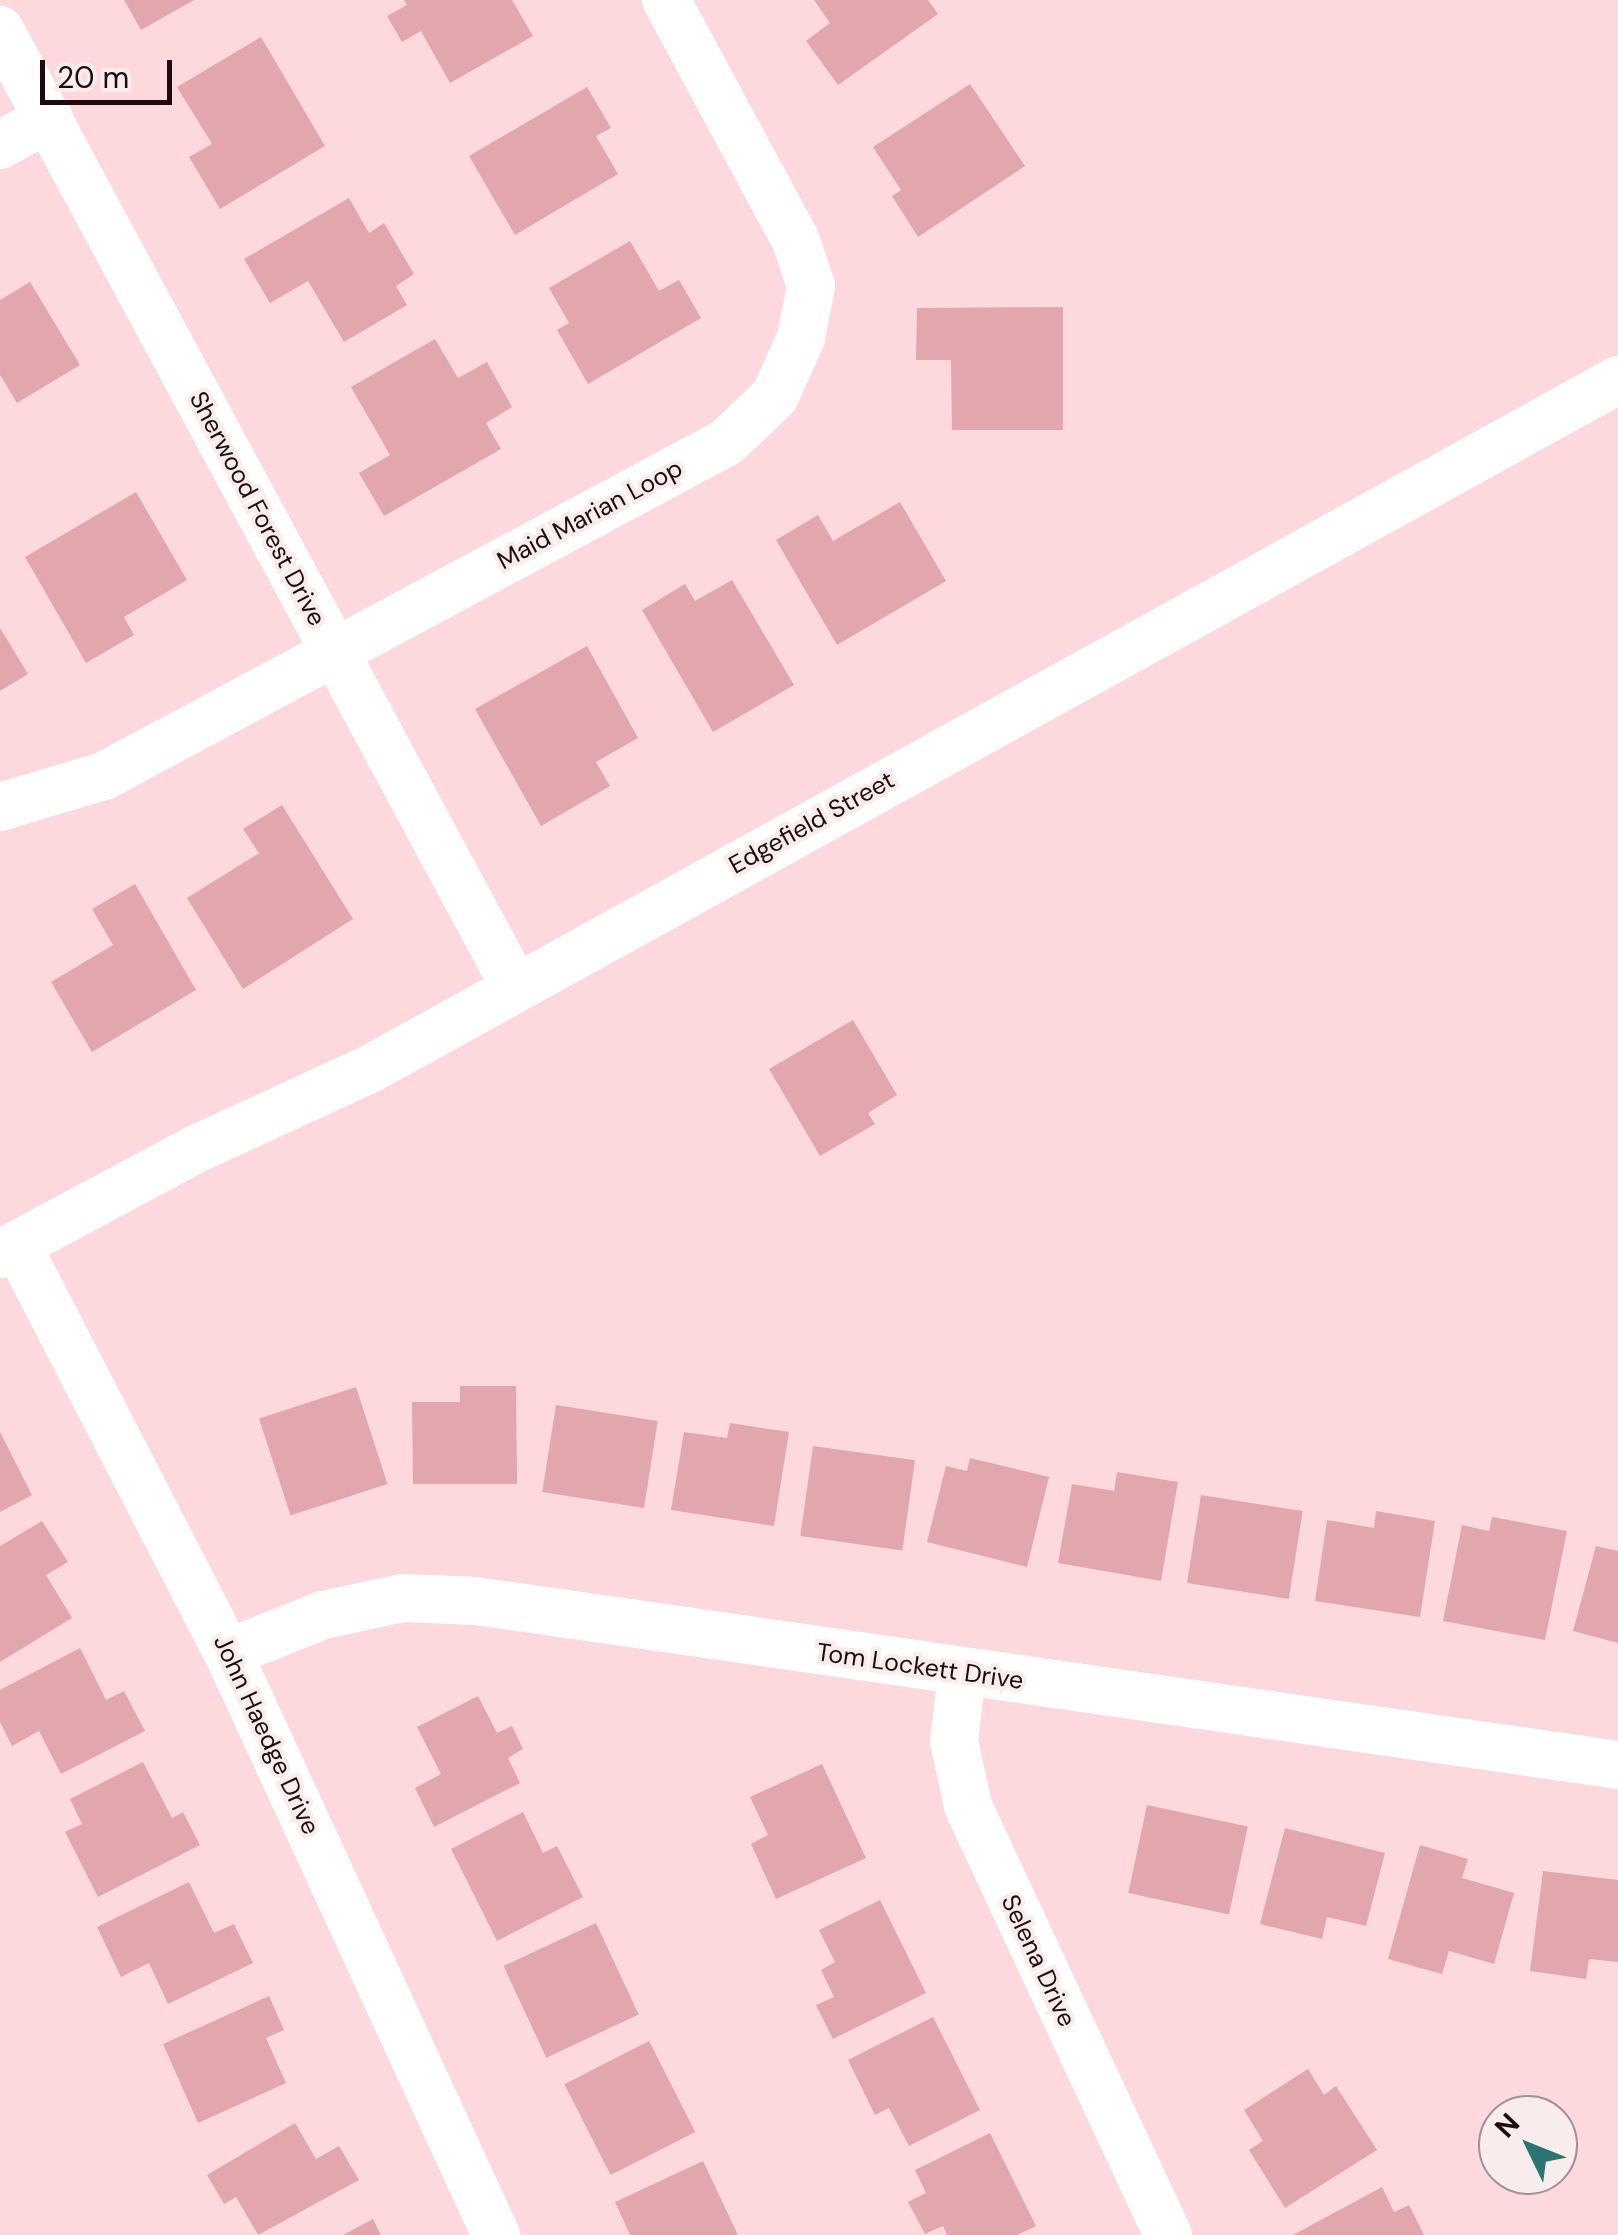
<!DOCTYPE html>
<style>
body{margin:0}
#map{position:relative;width:1618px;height:2235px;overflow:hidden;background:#fdd8dc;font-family:"DM Sans",sans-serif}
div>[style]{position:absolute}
.building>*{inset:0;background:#e1a7ad;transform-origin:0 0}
.minor>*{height:48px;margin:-24px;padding:0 24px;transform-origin:24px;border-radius:24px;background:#fff}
span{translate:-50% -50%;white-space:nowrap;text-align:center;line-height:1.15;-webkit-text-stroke:8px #f9eced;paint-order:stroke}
.street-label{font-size:25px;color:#1f0b0e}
.north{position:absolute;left:1478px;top:2095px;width:100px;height:100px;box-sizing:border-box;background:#f9eced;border:2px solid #a29294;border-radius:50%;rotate:313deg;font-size:28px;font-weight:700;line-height:40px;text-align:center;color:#1f0b0e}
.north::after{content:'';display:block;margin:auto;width:35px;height:45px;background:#2a7471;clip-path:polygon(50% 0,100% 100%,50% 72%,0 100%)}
.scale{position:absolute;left:40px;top:60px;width:132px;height:45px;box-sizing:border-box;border:5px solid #1f0b0e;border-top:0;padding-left:12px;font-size:30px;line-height:35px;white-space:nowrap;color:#1f0b0e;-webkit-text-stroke:8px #f9eced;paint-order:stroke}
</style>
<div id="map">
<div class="building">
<i style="clip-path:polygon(124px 0,194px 0,141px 30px)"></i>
<i style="clip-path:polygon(404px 0,512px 0,533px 36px,450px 83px,421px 31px,402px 42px,387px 16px,407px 5px)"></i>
<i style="clip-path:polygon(814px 0,928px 0,938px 14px,838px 85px,806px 41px,830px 23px)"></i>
<i style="clip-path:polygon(261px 37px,325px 146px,220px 209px,189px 157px,212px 144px,177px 87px)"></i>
<i style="clip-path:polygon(970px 84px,1025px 166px,918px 237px,892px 196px,901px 190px,873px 147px)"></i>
<i style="clip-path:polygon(587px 87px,611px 128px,596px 136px,618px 174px,515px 235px,469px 156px)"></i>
<i style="clip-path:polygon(349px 198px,369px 233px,384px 223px,414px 274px,396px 286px,407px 305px,344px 342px,308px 281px,270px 303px,244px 259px)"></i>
<i style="clip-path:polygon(630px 241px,659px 291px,679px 280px,701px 318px,588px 384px,557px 330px,569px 323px,549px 288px)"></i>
<i style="clip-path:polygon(30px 282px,80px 365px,17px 403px,0 375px,0 300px)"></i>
<i style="clip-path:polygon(1063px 307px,1063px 430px,952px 430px,951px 360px,916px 360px,917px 308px)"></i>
<i style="clip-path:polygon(435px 339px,458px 378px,487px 362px,512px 407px,486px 423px,501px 449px,384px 516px,359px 473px,390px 455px,351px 387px)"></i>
<i style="clip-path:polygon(136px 492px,187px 580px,124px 617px,134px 635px,86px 663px,25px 557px)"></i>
<i style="clip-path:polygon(900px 502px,946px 581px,837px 645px,776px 540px,818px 515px,833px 541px)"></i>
<i style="clip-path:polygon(732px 580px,794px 685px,713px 732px,642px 610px,685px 584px,695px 601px)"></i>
<i style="clip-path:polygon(0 628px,28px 674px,0 691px)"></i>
<i style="clip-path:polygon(587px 646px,638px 738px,596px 762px,610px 786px,541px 826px,475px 709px)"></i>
<i style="clip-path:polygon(282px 805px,353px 919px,243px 989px,187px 898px,259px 853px,243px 829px)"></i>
<i style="clip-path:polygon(135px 884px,196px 990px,92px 1052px,51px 982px,113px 945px,92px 909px)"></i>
<i style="clip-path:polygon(853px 1020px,897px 1095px,868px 1113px,875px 1124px,820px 1156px,769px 1069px)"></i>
<i style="clip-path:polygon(460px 1386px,516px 1386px,517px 1484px,413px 1484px,412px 1402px,460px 1402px)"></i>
<i style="left:356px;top:1387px;width:102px;height:102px;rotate:72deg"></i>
<i style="left:556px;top:1405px;width:103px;height:88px;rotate:9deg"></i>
<i style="clip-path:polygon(730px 1423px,789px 1432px,774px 1526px,671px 1510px,684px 1432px,727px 1438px)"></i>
<i style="clip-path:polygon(0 1432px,32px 1495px,0 1512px)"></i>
<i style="left:813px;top:1446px;width:103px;height:91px;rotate:8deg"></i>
<i style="clip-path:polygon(970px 1458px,1049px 1477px,1027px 1567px,927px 1542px,946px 1466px,967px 1471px)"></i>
<i style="clip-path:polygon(1117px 1472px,1178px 1482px,1161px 1581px,1058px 1563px,1072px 1484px,1114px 1491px)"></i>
<i style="left:1201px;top:1495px;width:103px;height:89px;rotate:9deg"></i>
<i style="clip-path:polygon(1376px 1511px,1435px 1521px,1420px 1617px,1315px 1601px,1327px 1520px,1374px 1528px)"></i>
<i style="clip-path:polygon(1492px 1517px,1567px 1531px,1545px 1640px,1443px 1621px,1462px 1525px,1489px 1531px)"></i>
<i style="clip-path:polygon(42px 1521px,68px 1562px,46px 1575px,72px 1618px,0 1662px,0 1546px)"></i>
<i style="clip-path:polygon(1596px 1546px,1618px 1551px,1618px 1643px,1573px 1631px)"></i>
<i style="clip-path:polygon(80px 1648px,106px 1700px,124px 1691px,145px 1731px,61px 1774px,39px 1731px,12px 1746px,0 1722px,0 1690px)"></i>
<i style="clip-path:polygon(478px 1696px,497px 1733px,512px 1726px,523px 1749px,508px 1758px,520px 1783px,434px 1827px,415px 1788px,441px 1774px,417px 1727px)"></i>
<i style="clip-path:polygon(143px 1762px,172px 1818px,183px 1812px,200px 1845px,98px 1897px,65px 1832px,82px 1824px,70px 1799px)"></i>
<i style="clip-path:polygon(822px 1764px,866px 1858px,776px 1899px,751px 1844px,768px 1835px,750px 1797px)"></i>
<i style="left:1147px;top:1805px;width:103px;height:90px;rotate:12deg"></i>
<i style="clip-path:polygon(523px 1812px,543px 1853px,557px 1846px,583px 1897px,497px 1941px,451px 1849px)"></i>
<i style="clip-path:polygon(1285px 1828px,1385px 1853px,1366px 1926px,1327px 1917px,1322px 1939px,1260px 1924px)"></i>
<i style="clip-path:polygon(1420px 1845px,1468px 1859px,1462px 1878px,1514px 1893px,1494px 1964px,1449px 1951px,1442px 1974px,1388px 1959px)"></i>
<i style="clip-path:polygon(1543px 1871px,1618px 1880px,1618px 1962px,1589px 1959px,1586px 1979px,1530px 1971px)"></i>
<i style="clip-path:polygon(189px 1882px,214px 1933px,234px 1924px,253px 1963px,168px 2004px,149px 1963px,121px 1977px,97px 1927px)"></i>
<i style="clip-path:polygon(880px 1900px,926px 1993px,833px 2039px,816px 2005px,834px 1997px,821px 1970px,835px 1962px,819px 1930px)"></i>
<i style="left:596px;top:1923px;width:101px;height:102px;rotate:65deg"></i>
<i style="clip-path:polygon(269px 1996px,284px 2030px,266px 2038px,286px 2083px,198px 2123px,163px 2044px)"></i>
<i style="clip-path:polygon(933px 2017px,980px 2110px,909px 2146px,889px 2108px,875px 2115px,848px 2060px)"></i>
<i style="left:649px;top:2041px;width:102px;height:95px;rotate:63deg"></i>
<i style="clip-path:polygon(1308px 2069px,1324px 2095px,1336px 2086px,1377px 2150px,1285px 2208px,1249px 2150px,1263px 2141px,1244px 2110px)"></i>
<i style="clip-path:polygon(295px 2123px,316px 2159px,339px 2146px,359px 2180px,258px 2235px,236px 2197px,224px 2204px,207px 2175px)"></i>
<i style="clip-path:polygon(990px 2133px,1036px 2226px,1017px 2235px,947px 2235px,943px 2226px,925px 2234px,908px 2202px,926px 2193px,915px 2170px)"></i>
<i style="clip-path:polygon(703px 2161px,738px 2235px,630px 2235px,615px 2202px)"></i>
<i style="clip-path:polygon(1382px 2187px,1394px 2212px,1409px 2205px,1424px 2235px,1293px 2235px)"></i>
<i style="clip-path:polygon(373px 2219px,381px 2235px,343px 2235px)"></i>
</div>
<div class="minor">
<i style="left:0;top:30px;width:1087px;rotate:61.71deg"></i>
<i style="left:0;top:145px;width:56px;rotate:-28.9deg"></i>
<i style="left:0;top:807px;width:109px;rotate:-16.6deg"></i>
<i style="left:104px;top:776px;width:707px;rotate:-28.2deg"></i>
<i style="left:727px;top:442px;width:66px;rotate:-43.8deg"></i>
<i style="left:775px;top:396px;width:64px;rotate:-65.9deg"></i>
<i style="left:801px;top:338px;width:53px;rotate:-79.1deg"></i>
<i style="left:811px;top:286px;width:47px;rotate:-108.4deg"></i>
<i style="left:796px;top:241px;width:274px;rotate:-118.3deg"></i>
<i style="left:17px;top:1245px;width:459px;rotate:62.7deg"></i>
<i style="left:228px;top:1653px;width:641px;rotate:65.27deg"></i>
<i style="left:0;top:1254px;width:222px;rotate:-28.2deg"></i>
<i style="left:196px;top:1149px;width:192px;rotate:-24.7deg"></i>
<i style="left:370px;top:1069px;width:1426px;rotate:-28.9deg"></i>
<i style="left:228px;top:1653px;width:102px;rotate:-21.8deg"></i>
<i style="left:323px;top:1615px;width:82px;rotate:-12deg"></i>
<i style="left:403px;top:1598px;width:73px;rotate:2.4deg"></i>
<i style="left:476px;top:1601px;width:1154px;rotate:8.17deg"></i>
<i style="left:962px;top:1674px;width:67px;rotate:96.8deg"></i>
<i style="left:954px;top:1741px;width:66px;rotate:77.8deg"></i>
<i style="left:968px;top:1806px;width:473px;rotate:65deg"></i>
</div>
<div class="street-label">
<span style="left:257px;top:509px;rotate:62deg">Sherwood Forest Drive</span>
<span style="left:590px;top:515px;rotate:-28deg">Maid Marian Loop</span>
<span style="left:812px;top:823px;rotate:-29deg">Edgefield Street</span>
<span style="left:920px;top:1667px;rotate:8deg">Tom Lockett Drive</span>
<span style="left:266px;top:1735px;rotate:65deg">John Haedge Drive</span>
<span style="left:1038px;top:1961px;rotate:65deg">Selena Drive</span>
</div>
<div class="north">N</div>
<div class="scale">20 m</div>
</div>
